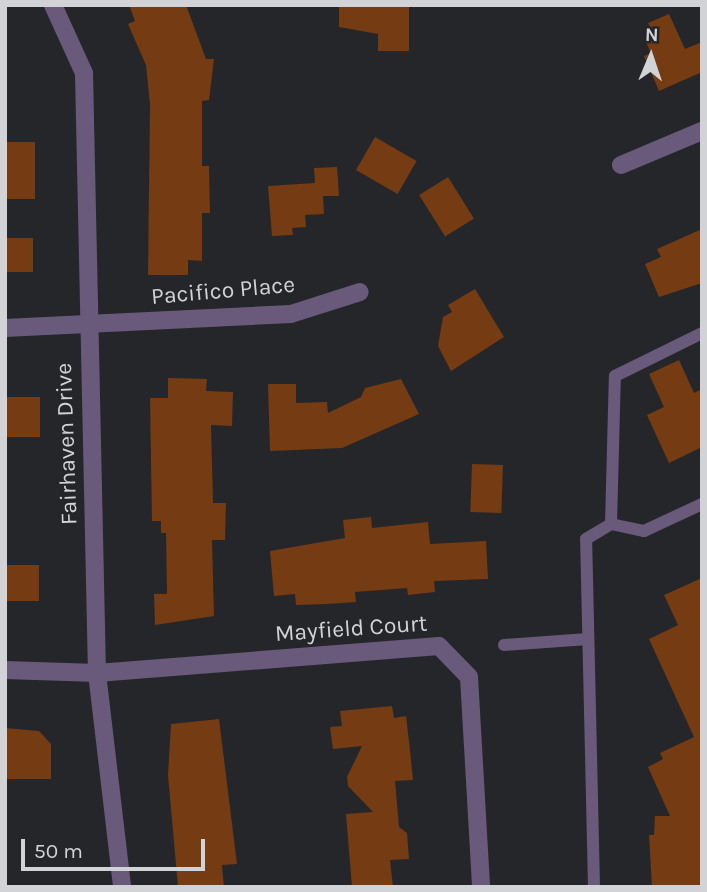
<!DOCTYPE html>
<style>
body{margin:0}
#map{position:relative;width:707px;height:892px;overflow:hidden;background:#25262a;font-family:Karla,sans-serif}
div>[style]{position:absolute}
.building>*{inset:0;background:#753b12;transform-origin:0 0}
.lane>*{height:12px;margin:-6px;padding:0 6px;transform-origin:6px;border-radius:6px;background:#695a7b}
.street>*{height:18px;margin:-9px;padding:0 9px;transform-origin:9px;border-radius:9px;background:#695a7b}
span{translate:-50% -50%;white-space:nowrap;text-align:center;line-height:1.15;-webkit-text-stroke:5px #25262a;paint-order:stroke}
.street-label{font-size:23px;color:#d2d3d6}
.frame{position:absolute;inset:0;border:7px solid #d2d3d6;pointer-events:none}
.north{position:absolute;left:616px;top:21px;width:70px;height:70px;-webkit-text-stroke:5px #25262a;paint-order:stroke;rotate:2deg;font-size:19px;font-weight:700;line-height:28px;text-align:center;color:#d2d3d6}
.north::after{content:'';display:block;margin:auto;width:24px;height:32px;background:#d2d3d6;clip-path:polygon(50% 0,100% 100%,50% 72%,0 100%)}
.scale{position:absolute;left:21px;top:839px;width:184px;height:32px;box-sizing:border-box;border:4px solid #d2d3d6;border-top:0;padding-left:9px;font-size:21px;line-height:24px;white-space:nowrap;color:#d2d3d6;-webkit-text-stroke:5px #25262a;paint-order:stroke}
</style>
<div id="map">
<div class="building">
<i style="clip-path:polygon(129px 5px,186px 5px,206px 59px,214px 59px,209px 100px,202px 101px,202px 166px,209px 166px,210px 213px,202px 213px,202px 261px,188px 260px,188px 275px,148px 275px,150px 104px,146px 65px,128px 24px,135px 21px)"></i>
<i style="clip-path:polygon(339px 5px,409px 5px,409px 51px,378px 51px,378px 34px,339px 27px)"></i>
<i style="clip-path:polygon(669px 14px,685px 49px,702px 42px,702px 72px,659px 91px,644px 56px,651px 53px,645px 40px,654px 36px,648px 23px)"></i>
<i style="left:375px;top:137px;width:48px;height:38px;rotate:30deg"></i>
<i style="left:5px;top:142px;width:30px;height:57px"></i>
<i style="clip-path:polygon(337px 167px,339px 196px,323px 196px,324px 214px,305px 215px,306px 227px,292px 228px,293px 235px,272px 236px,268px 186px,315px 183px,314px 168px)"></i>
<i style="left:448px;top:177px;width:49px;height:34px;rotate:58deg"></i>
<i style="clip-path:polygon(702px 229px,702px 283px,659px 297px,645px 264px,661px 257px,657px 249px)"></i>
<i style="left:5px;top:238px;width:28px;height:34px"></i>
<i style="clip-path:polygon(475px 289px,504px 337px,451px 371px,438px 346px,443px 317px,452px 312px,448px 305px)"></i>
<i style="clip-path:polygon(679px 360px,694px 393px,702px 389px,702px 447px,669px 463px,647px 415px,664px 407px,649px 374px)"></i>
<i style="clip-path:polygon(168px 378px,207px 379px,206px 391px,233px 392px,232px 426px,211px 425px,213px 503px,226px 503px,225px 540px,212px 540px,214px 616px,155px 625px,154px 594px,167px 594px,166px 533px,161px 533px,161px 521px,152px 521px,150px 398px,168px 398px)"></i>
<i style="clip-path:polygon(401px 379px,419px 414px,342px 448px,270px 451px,268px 384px,296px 384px,296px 403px,327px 402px,328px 413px,361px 397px,365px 388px)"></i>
<i style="left:5px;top:397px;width:35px;height:40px"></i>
<i style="left:472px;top:464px;width:31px;height:48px;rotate:2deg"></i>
<i style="clip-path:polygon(371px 517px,372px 528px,428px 522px,430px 544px,486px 541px,488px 579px,434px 581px,435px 592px,408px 595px,407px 588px,355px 592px,356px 602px,328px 604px,296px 605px,295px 594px,274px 596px,270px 551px,345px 538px,343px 520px)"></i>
<i style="left:39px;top:565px;width:36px;height:34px;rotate:90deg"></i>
<i style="clip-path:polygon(702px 578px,702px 887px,652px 887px,649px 835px,654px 835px,655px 816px,670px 816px,648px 767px,663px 759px,660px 753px,694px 737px,649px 639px,678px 625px,664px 595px)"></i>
<i style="clip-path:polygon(392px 706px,394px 718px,406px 716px,410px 750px,413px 780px,395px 781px,399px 827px,407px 833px,409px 859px,390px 860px,393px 887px,352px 887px,346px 814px,373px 812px,348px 786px,347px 777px,362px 746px,333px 749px,330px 727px,342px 726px,340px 711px)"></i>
<i style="clip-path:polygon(219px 719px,237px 864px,222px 865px,224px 887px,178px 887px,168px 775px,171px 724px)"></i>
<i style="clip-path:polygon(5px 728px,39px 731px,51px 744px,51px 779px,7px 779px)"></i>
</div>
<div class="lane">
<i style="left:611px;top:524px;width:148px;rotate:-88.5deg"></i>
<i style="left:615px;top:376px;width:97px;rotate:-26.3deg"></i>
<i style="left:504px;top:645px;width:84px;rotate:-4.1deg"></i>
<i style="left:594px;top:887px;width:348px;rotate:-91.3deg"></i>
<i style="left:586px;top:539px;width:29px;rotate:-31deg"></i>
<i style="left:611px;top:524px;width:34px;rotate:12deg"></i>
<i style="left:644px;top:531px;width:64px;rotate:-25deg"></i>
</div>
<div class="street">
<i style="left:53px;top:5px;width:75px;rotate:65.5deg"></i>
<i style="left:84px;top:73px;width:600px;rotate:88.76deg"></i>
<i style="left:97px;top:673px;width:215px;rotate:83.3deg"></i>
<i style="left:621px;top:165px;width:88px;rotate:-22.8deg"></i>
<i style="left:5px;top:328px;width:286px;rotate:-2.8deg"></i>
<i style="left:291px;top:314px;width:72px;rotate:-17.7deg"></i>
<i style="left:5px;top:670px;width:92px;rotate:1.9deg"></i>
<i style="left:97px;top:673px;width:343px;rotate:-4.5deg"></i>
<i style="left:439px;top:646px;width:43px;rotate:45.9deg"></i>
<i style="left:469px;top:677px;width:210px;rotate:86.7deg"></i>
</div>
<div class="street-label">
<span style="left:223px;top:291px;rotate:-5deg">Pacifico Place</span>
<span style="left:67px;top:444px;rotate:-92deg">Fairhaven Drive</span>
<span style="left:351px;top:629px;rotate:-4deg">Mayfield Court</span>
</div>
<div class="frame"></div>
<div class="north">N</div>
<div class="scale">50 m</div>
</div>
